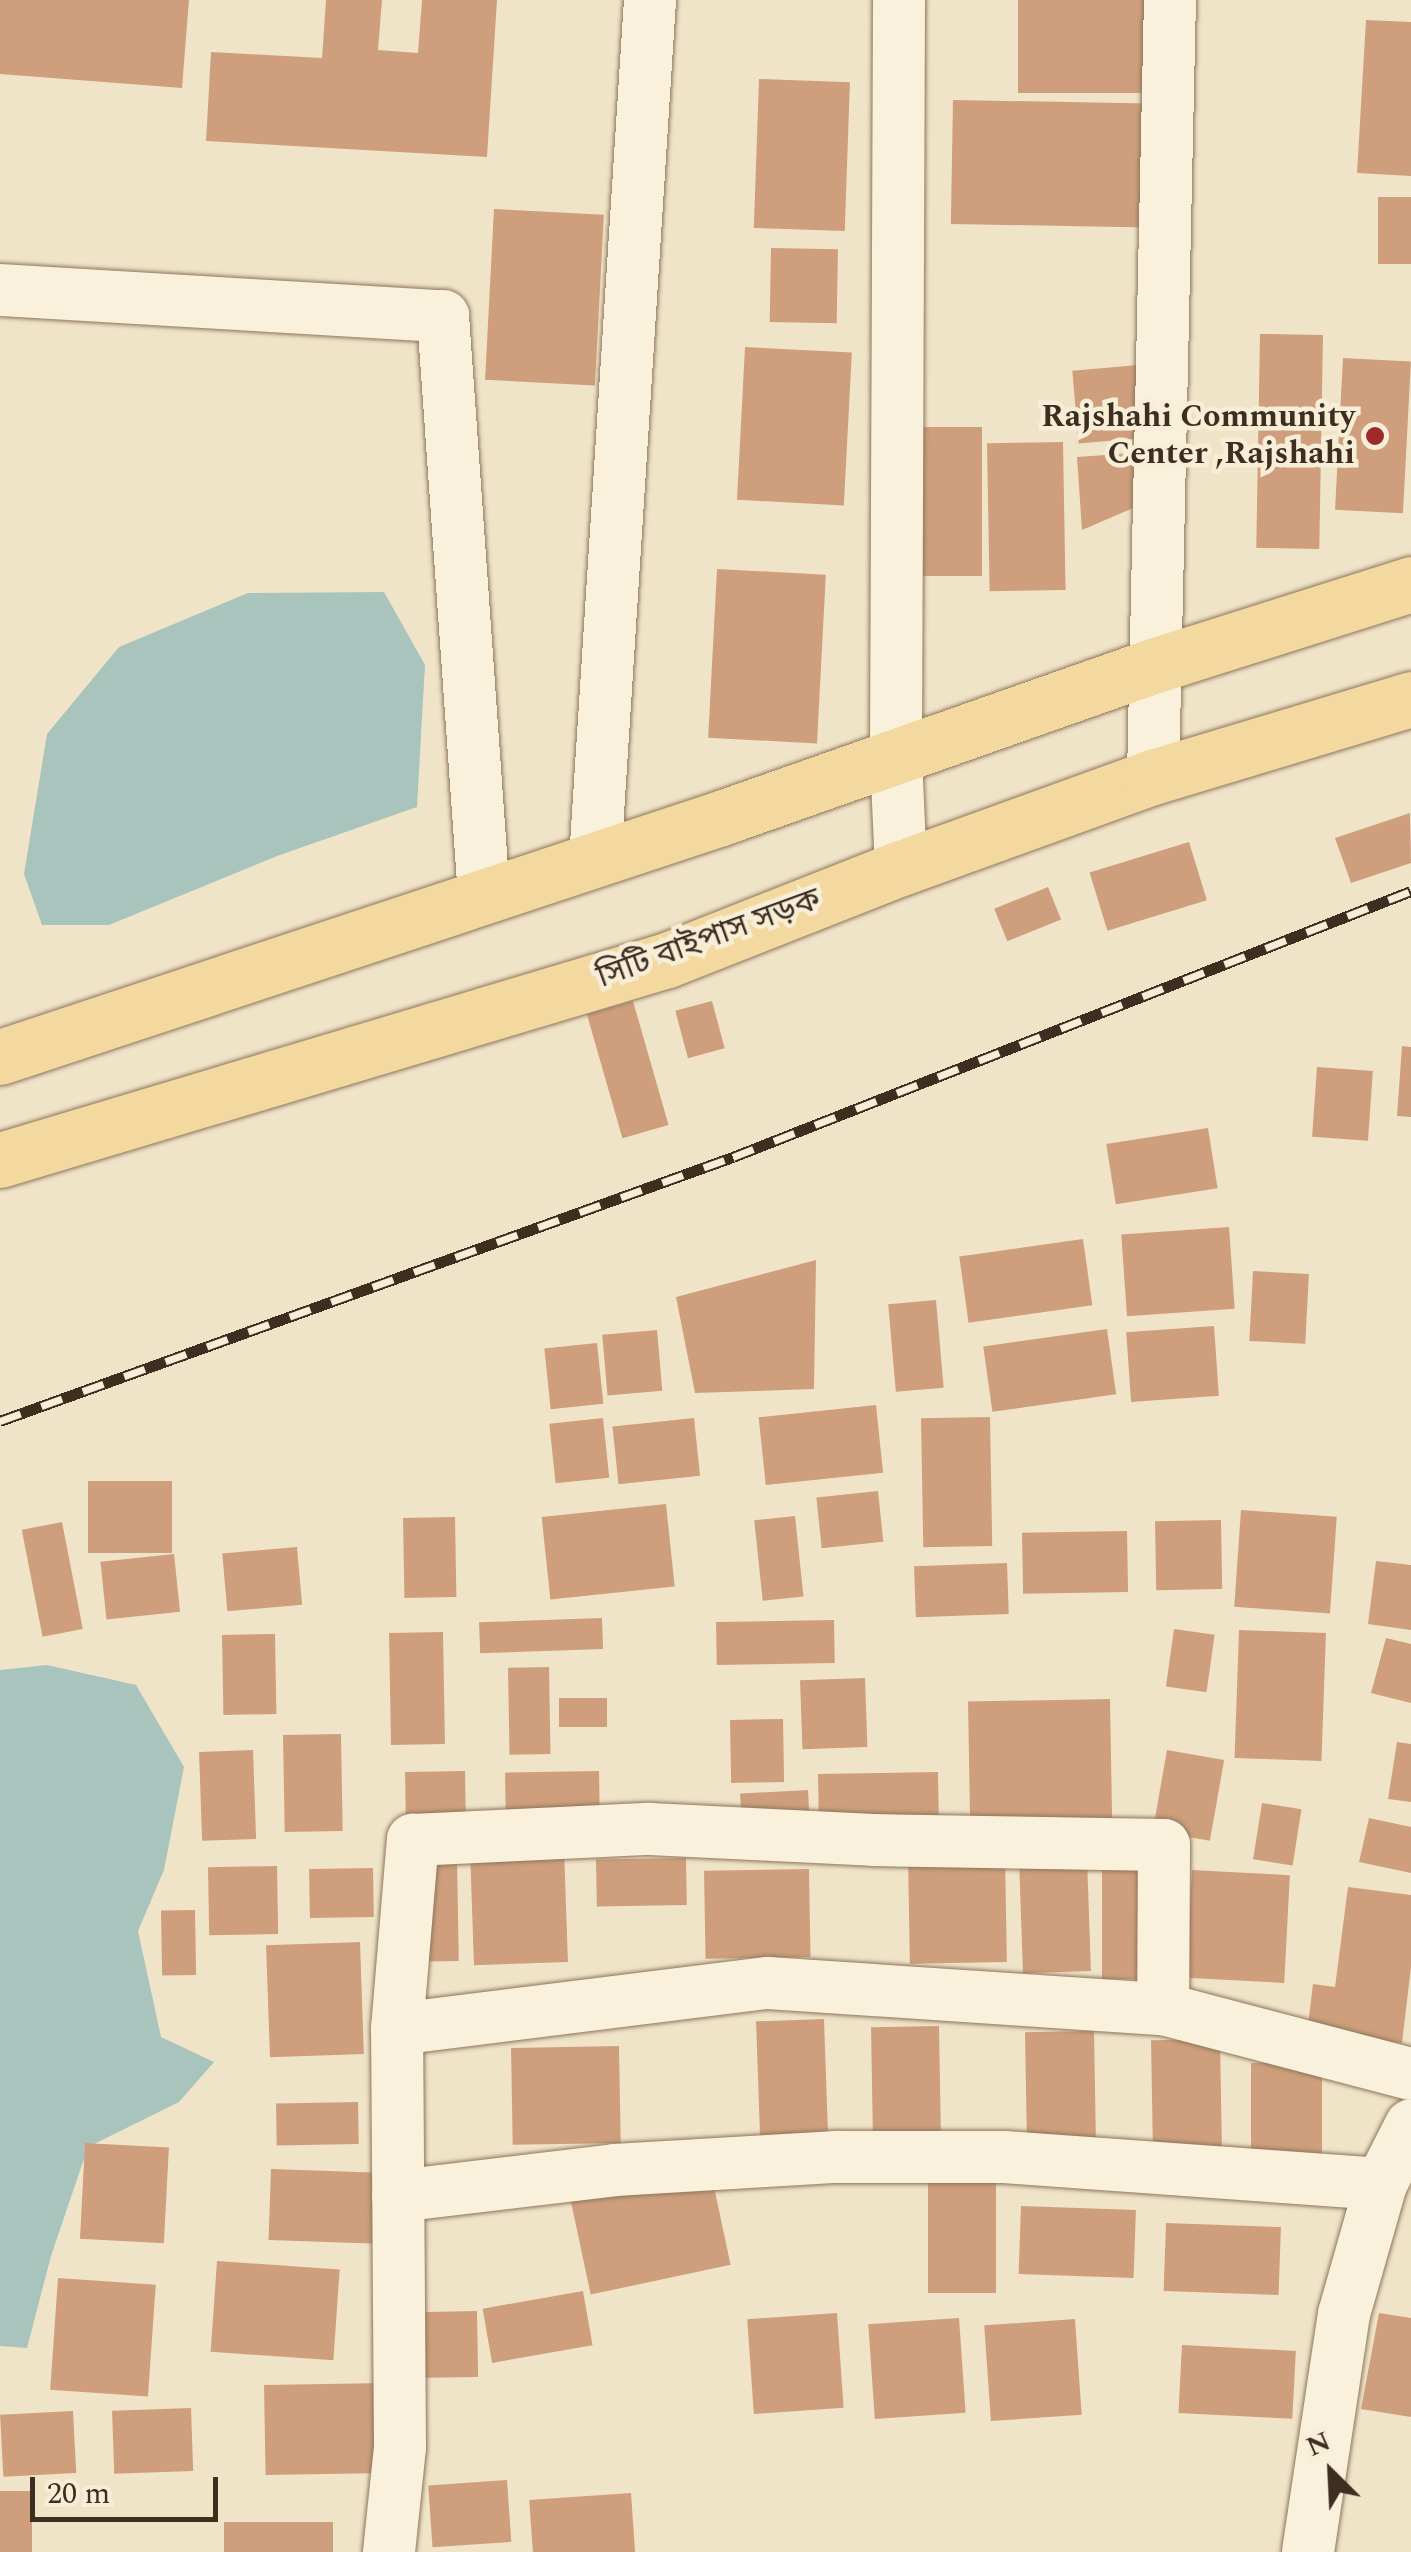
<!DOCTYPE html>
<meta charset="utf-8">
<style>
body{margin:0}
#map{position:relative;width:1411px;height:2552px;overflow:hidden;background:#f0e4c8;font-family:Spectral,"Noto Sans Bengali",serif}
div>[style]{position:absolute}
.water>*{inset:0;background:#a9c4bc}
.building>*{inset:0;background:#cf9f7d;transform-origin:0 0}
.roads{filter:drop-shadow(0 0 2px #8d765c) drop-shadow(0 0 2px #8d765c)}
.street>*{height:52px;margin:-26px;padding:0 26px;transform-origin:26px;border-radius:26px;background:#faf1dc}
.primary>*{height:55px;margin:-27.5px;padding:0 27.5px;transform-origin:27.5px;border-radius:27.5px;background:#f3d9a0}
.rail>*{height:11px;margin-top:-5.5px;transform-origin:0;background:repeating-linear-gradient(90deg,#f7eed8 0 22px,#3d2e20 0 44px);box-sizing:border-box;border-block:2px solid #3d2e20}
.dots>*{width:28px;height:28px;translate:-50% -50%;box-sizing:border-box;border:5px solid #f7eed8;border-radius:50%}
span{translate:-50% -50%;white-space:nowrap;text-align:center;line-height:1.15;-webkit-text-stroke:9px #f7eed8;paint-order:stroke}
.poi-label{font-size:32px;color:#3d2e20;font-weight:700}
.right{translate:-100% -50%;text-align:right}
.street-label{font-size:32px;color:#3d2e20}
.north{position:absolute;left:1281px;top:2422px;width:100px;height:100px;-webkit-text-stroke:8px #f7eed8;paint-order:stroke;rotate:336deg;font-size:28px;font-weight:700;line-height:40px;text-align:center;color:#3d2e20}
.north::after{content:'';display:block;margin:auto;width:35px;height:45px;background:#3d2e20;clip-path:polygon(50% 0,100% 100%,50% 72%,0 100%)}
.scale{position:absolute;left:30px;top:2477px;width:188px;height:45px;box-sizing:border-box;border:5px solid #3d2e20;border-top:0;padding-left:12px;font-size:30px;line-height:35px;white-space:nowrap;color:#3d2e20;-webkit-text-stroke:8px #f7eed8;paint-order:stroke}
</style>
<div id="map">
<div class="water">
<i style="clip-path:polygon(384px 592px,425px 665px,417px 807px,277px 856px,109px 925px,42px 925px,24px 874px,47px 734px,119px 647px,248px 593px)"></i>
<i style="clip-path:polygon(47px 1665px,136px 1685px,184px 1767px,164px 1870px,138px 1931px,161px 2037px,214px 2062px,179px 2102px,88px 2147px,51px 2256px,27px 2348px,0 2346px,0 1670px)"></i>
</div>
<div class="building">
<i style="clip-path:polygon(0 0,189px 0,182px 88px,0 74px)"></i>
<i style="clip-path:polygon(326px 0,382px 0,378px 50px,418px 53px,422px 0,497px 0,487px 157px,206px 141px,211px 52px,322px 58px)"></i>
<i style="left:1018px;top:0;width:140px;height:93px"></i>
<i style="clip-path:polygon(1366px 20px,1411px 22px,1411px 176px,1357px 173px)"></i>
<i style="left:759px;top:79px;width:91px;height:149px;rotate:2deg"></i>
<i style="left:953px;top:100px;width:195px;height:124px;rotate:1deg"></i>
<i style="left:1411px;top:197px;width:67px;height:33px;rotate:90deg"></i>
<i style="left:494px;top:209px;width:110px;height:171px;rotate:3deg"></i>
<i style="left:771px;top:248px;width:67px;height:74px;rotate:1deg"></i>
<i style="left:1323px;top:335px;width:214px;height:63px;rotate:91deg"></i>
<i style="left:745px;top:347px;width:107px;height:153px;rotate:3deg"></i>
<i style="left:1343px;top:358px;width:68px;height:152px;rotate:3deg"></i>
<i style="left:1138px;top:365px;width:73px;height:66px;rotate:85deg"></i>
<i style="left:982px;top:427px;width:149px;height:75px;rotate:90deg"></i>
<i style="left:1063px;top:442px;width:148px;height:76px;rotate:89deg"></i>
<i style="clip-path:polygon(1148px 452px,1152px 500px,1082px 530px,1077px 457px)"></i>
<i style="left:717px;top:569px;width:109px;height:169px;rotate:3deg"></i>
<i style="clip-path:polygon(1410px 813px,1411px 863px,1351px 883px,1335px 838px)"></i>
<i style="left:1189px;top:842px;width:61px;height:104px;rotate:73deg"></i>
<i style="left:1048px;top:887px;width:35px;height:58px;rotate:68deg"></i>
<i style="left:633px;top:1001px;width:129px;height:48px;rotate:74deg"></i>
<i style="left:712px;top:1001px;width:49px;height:38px;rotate:75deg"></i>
<i style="clip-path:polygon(1402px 1046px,1411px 1047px,1411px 1117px,1397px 1116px)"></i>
<i style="left:1317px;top:1067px;width:56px;height:70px;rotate:4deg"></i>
<i style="left:1208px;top:1128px;width:61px;height:103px;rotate:81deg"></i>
<i style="left:1229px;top:1227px;width:82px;height:108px;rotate:86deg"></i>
<i style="left:1083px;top:1239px;width:67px;height:125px;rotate:82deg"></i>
<i style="clip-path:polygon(816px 1260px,814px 1389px,695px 1393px,676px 1297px)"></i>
<i style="left:1253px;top:1271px;width:56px;height:70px;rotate:3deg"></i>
<i style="left:936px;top:1300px;width:88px;height:48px;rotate:85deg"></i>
<i style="left:1214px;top:1326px;width:70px;height:88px;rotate:86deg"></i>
<i style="left:1107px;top:1329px;width:66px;height:125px;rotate:82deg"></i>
<i style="left:657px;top:1330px;width:61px;height:55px;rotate:85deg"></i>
<i style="left:597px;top:1343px;width:61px;height:53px;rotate:84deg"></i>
<i style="left:876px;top:1405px;width:68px;height:118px;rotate:84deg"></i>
<i style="left:990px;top:1417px;width:129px;height:69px;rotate:89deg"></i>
<i style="left:603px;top:1418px;width:60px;height:54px;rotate:84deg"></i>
<i style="left:694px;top:1418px;width:58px;height:82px;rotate:84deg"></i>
<i style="left:172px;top:1481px;width:72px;height:84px;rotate:90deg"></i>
<i style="left:878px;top:1491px;width:51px;height:62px;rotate:84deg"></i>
<i style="left:666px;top:1504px;width:83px;height:125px;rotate:84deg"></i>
<i style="left:1241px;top:1510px;width:96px;height:97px;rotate:4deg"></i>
<i style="left:795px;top:1516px;width:81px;height:41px;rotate:84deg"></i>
<i style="left:455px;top:1517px;width:80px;height:52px;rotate:89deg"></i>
<i style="left:1221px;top:1520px;width:69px;height:66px;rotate:89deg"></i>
<i style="left:62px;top:1522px;width:109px;height:41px;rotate:79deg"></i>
<i style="left:1127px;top:1531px;width:61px;height:105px;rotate:89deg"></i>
<i style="left:297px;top:1547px;width:58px;height:75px;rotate:85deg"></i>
<i style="left:174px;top:1554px;width:58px;height:74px;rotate:84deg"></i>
<i style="clip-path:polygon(1376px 1561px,1411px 1565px,1411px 1630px,1368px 1624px)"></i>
<i style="left:1007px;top:1563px;width:51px;height:93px;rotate:88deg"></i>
<i style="left:602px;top:1618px;width:31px;height:123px;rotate:88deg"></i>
<i style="left:834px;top:1620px;width:43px;height:118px;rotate:89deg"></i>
<i style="left:1174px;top:1629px;width:41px;height:58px;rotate:8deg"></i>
<i style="left:1239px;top:1630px;width:87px;height:128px;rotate:2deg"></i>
<i style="left:443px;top:1632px;width:112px;height:54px;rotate:89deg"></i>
<i style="left:275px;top:1634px;width:80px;height:53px;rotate:89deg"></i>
<i style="clip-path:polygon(1386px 1638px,1411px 1644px,1411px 1703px,1371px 1693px)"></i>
<i style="left:549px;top:1667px;width:87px;height:41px;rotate:89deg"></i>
<i style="left:865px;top:1678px;width:69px;height:65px;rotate:88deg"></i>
<i style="left:607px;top:1698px;width:29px;height:48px;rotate:90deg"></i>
<i style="left:1110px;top:1699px;width:123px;height:142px;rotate:89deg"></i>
<i style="left:783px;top:1719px;width:63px;height:53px;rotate:89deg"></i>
<i style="left:341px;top:1734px;width:97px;height:58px;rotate:89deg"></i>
<i style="clip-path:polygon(1397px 1742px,1411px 1744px,1411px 1802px,1388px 1799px)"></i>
<i style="left:253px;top:1750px;width:89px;height:54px;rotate:88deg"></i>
<i style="left:1167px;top:1750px;width:58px;height:82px;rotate:10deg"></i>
<i style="left:465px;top:1771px;width:50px;height:60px;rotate:89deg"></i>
<i style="left:599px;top:1771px;width:48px;height:94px;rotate:89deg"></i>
<i style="left:938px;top:1772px;width:56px;height:120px;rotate:89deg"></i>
<i style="left:808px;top:1790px;width:35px;height:68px;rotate:87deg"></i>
<i style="left:1262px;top:1803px;width:40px;height:57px;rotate:9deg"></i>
<i style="clip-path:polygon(1369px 1818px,1411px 1827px,1411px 1873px,1359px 1862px)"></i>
<i style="left:564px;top:1849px;width:113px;height:94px;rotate:88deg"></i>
<i style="left:1005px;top:1855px;width:107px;height:97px;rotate:89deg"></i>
<i style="left:457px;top:1857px;width:104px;height:42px;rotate:89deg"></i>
<i style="left:686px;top:1858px;width:47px;height:90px;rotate:89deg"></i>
<i style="left:1087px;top:1858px;width:113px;height:68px;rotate:88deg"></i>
<i style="left:1102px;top:1860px;width:44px;height:119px"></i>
<i style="left:277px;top:1866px;width:68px;height:69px;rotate:89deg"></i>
<i style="left:373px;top:1868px;width:49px;height:64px;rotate:89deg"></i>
<i style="left:809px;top:1869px;width:88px;height:105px;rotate:89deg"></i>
<i style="left:1192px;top:1870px;width:98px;height:108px;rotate:3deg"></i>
<i style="clip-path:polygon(1348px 1887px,1411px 1895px,1411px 1967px,1402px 2043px,1307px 2033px,1313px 1984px,1335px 1987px)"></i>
<i style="left:195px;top:1910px;width:65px;height:34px;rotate:89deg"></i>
<i style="left:360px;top:1942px;width:112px;height:94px;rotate:88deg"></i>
<i style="left:824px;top:2019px;width:114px;height:68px;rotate:88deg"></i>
<i style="left:939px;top:2026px;width:114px;height:68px;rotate:89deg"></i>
<i style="left:1094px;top:2031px;width:114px;height:69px;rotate:89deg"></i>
<i style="left:1220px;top:2039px;width:113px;height:69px;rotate:89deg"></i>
<i style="left:619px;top:2046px;width:97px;height:108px;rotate:89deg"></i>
<i style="left:1251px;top:2063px;width:71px;height:104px"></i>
<i style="left:358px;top:2102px;width:42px;height:82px;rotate:89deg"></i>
<i style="left:85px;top:2143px;width:84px;height:96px;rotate:3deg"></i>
<i style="left:710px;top:2168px;width:99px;height:143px;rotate:78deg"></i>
<i style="left:271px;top:2169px;width:109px;height:71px;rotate:2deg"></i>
<i style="left:996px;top:2179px;width:114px;height:68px;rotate:90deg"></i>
<i style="left:1021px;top:2206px;width:115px;height:68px;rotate:2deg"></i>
<i style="left:1166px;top:2223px;width:115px;height:68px;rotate:2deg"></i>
<i style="left:217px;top:2261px;width:123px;height:91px;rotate:4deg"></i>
<i style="left:58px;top:2278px;width:98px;height:112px;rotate:4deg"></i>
<i style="left:583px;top:2291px;width:55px;height:102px;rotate:80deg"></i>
<i style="left:477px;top:2311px;width:66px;height:65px;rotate:89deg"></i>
<i style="left:837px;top:2313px;width:95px;height:90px;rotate:86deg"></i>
<i style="clip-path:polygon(1379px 2313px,1411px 2318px,1411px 2417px,1361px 2409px)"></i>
<i style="left:959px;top:2318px;width:95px;height:91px;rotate:86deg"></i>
<i style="left:1075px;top:2319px;width:96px;height:91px;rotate:86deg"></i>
<i style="left:1182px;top:2345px;width:114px;height:68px;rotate:3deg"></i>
<i style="left:385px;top:2383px;width:90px;height:121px;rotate:89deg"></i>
<i style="left:191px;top:2408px;width:63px;height:79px;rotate:88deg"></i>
<i style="left:73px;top:2411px;width:62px;height:73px;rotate:87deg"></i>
<i style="left:507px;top:2480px;width:62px;height:79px;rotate:86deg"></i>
<i style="left:0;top:2491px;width:32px;height:61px"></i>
<i style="left:631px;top:2493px;width:59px;height:102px;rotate:86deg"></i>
<i style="left:333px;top:2522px;width:30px;height:109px;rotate:90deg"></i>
</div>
<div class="roads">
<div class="street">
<i style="left:899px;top:0;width:758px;rotate:90.23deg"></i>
<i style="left:896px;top:758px;width:110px;rotate:87.4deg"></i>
<i style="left:0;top:290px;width:444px;rotate:3.4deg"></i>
<i style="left:443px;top:316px;width:581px;rotate:85.96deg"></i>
<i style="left:1153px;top:777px;width:777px;rotate:-88.75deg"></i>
<i style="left:595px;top:860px;width:862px;rotate:-86.34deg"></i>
<i style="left:397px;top:2029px;width:190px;rotate:-85.2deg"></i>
<i style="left:413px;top:1840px;width:237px;rotate:-2.7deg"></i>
<i style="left:650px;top:1829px;width:223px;rotate:2.8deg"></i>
<i style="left:873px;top:1840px;width:291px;rotate:1deg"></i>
<i style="left:1164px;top:1845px;width:164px;rotate:90.3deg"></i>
<i style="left:398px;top:2196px;width:219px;rotate:-6.8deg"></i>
<i style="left:615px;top:2170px;width:222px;rotate:-3.4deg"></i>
<i style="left:837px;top:2157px;width:167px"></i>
<i style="left:1004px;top:2157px;width:378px;rotate:4.1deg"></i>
<i style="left:389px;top:2552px;width:105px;rotate:-84deg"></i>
<i style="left:400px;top:2448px;width:419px;rotate:-90.4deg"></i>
<i style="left:397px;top:2029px;width:374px;rotate:-7.1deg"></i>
<i style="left:768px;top:1983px;width:396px;rotate:3.8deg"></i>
<i style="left:1163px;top:2009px;width:256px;rotate:14.7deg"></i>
<i style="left:1308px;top:2552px;width:241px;rotate:-81.4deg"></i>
<i style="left:1344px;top:2314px;width:135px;rotate:-74.1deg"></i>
<i style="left:1381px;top:2184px;width:66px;rotate:-63deg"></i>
</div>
<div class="primary">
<i style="left:0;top:1057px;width:760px;rotate:-18.34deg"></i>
<i style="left:721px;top:818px;width:458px;rotate:-19.4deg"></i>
<i style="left:1153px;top:666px;width:271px;rotate:-17.6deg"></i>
<i style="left:0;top:1160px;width:696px;rotate:-16.69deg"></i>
<i style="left:667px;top:960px;width:251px;rotate:-21.5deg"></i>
<i style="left:901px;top:868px;width:268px;rotate:-19.9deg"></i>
<i style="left:1153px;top:777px;width:270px;rotate:-16.8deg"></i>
</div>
</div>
<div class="rail">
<i style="left:0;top:1421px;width:779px;rotate:-19.81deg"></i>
<i style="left:733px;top:1157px;width:728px;rotate:-21.42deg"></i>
</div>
<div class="dots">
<i style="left:1375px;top:436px;background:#9e2a2b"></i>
</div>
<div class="poi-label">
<span class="right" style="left:1355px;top:436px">Rajshahi Community<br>Center ,Rajshahi</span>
</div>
<div class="street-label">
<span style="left:709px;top:939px;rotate:-20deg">সিটি বাইপাস সড়ক</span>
</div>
<div class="north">N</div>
<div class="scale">20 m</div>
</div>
